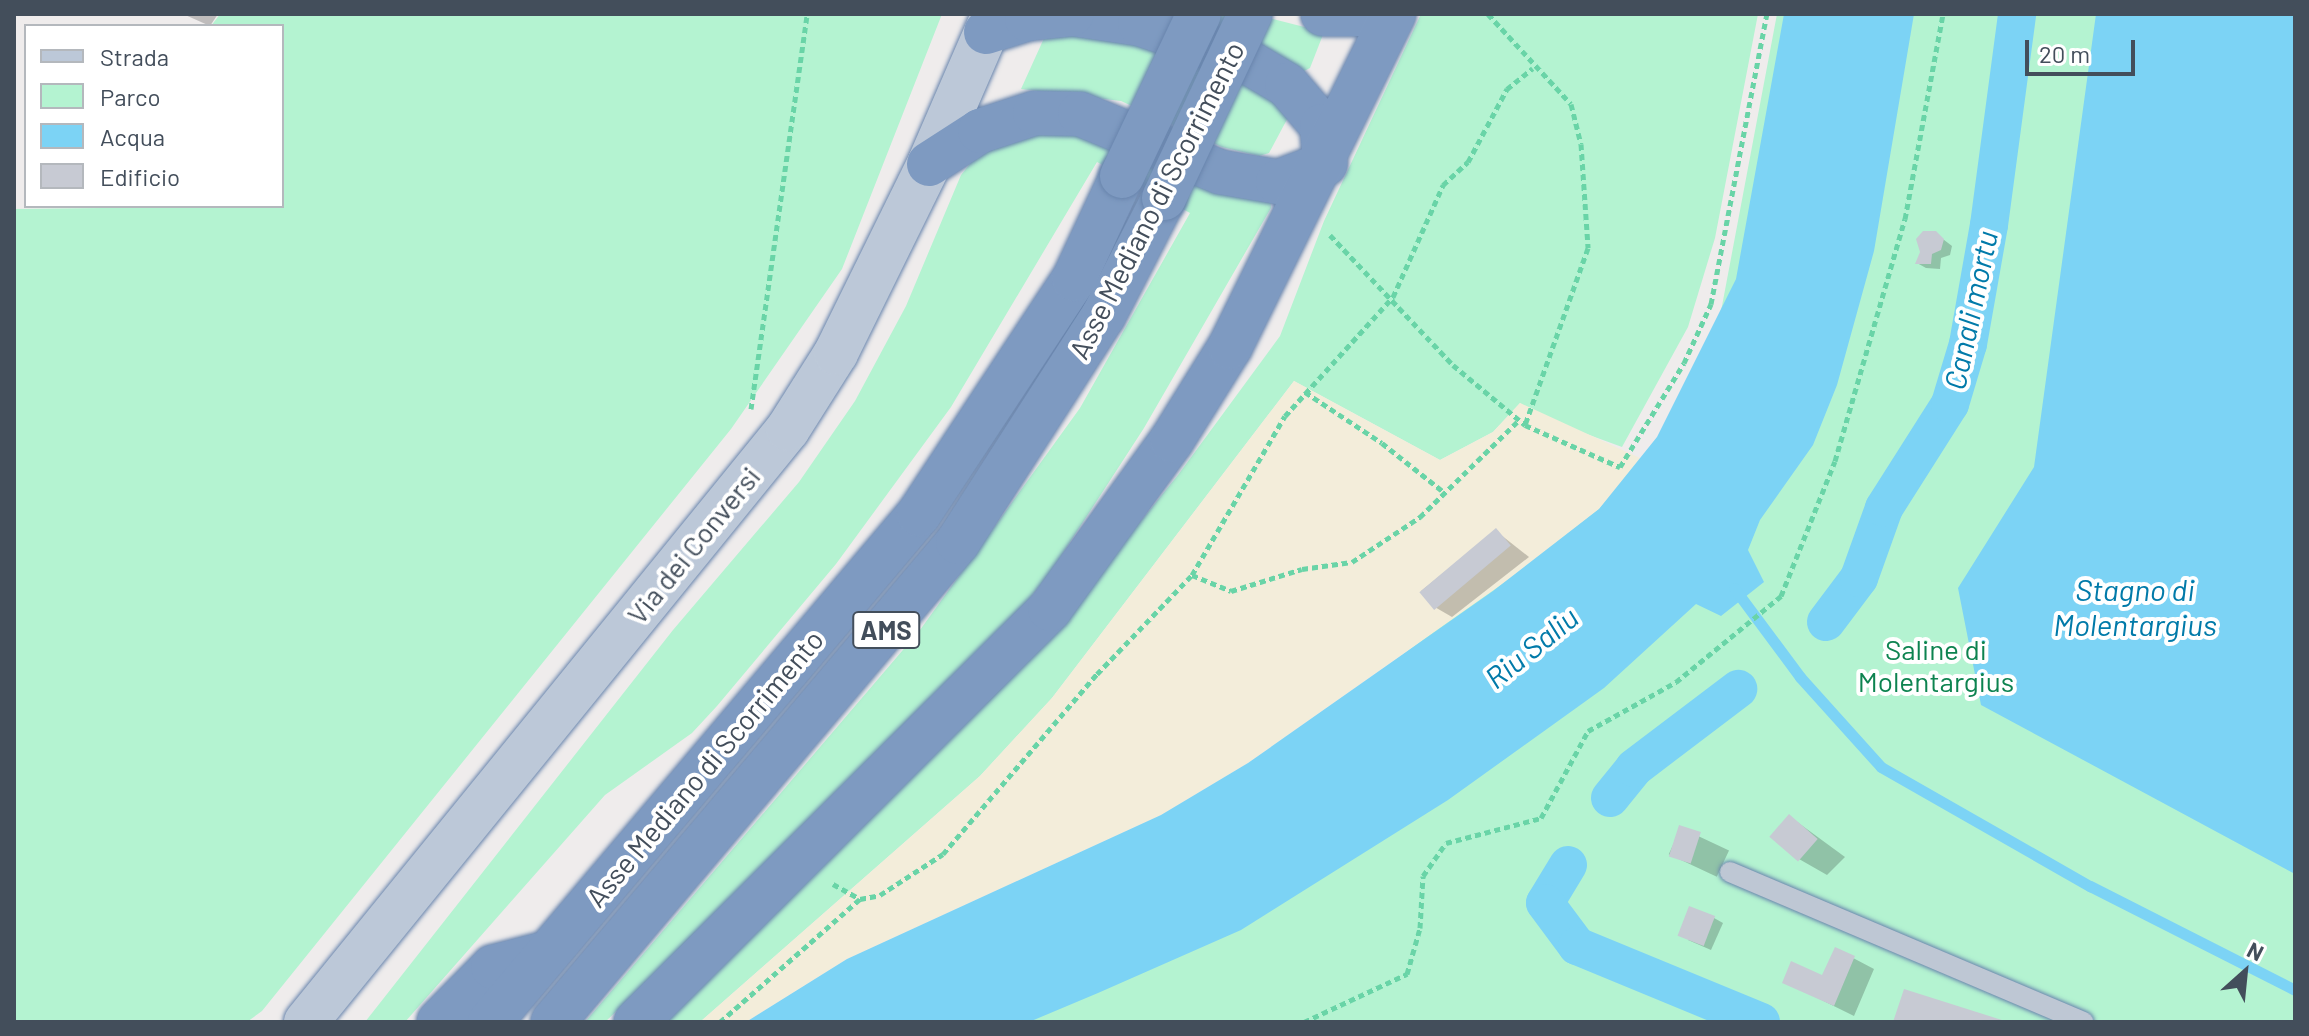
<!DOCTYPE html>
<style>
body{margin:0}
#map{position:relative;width:2309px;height:1036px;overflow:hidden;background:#efecec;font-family:Barlow,sans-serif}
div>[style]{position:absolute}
.green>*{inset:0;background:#b4f3d1}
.sand>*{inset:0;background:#f3edda}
.water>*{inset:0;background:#7cd3f5}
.shadow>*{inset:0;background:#0003;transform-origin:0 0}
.stream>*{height:11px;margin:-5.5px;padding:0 5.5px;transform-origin:5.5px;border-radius:5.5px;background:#7cd3f5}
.canal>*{height:38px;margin:-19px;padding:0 19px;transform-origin:19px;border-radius:19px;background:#7cd3f5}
.building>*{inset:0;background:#c7cad3;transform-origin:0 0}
.path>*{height:5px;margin-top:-2.5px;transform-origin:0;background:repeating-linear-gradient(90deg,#69d4a7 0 6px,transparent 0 10px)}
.roads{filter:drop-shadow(0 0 2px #6985ad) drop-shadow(0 0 2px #6985ad)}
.lane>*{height:20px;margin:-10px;padding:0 10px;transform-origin:10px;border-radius:10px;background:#bec7d4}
.secondary>*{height:44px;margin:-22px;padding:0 22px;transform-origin:22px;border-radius:22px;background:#bcc8d8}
.highway>*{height:44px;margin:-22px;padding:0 22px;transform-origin:22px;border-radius:22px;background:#7e9ac1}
.bridges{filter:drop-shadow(0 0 2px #6985ad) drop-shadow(0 0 2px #6985ad)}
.highway-bridge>*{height:44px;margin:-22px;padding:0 22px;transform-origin:22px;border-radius:22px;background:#7e9ac1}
span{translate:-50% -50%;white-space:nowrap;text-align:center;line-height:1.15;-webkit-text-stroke:8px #fff;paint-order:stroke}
.shield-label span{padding:2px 6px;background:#fff;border:2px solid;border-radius:6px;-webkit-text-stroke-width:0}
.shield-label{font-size:26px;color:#434e5b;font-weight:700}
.street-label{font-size:28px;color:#434e5b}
.park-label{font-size:28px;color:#0d8350}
.water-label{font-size:30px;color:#017aa9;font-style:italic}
.frame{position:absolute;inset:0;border:16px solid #434e5b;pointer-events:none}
.legend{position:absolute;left:24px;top:24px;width:260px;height:184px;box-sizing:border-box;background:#fff;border:2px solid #b4b8bd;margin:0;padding:10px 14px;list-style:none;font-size:24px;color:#434e5b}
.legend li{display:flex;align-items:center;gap:16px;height:40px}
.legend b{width:40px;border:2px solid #b4b8bd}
.north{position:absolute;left:2205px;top:932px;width:80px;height:80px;-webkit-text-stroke:6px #fff;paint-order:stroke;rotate:27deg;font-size:22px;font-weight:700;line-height:32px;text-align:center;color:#434e5b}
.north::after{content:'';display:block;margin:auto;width:28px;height:36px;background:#434e5b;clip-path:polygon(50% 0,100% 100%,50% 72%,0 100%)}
.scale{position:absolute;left:2025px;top:40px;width:110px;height:36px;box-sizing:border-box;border:4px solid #434e5b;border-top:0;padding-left:10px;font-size:24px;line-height:28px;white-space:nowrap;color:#434e5b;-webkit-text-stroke:6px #fff;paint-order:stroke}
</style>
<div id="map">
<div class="green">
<i style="clip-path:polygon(220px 14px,942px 14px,842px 269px,731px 429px,262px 1011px,247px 1022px,14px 1022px,14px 209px,282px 206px,282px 26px,211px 26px)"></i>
<i style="clip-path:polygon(1184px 14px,1253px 14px,1324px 32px,1310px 68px,1300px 73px)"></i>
<i style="clip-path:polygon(1421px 14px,1758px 14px,1715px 238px,1688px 327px,1622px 447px,1543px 418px,1520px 403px,1493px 432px,1440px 460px,1294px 381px,1052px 698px,980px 776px,700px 1022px,656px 1022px,1033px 654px,1178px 475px,1280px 336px,1324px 221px)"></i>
<i style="clip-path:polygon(1777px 14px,2295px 14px,2295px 1022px,822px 1022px,1195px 809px,1599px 509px,1664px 434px,1709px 351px,1722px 306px)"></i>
<i style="clip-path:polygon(1075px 28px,1254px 77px,1292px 110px,1269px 153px,1259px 156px,1222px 147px,1121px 101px,1021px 89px,1045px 36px)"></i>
<i style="clip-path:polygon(1041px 123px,1270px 198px,1271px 208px,1144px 428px,1052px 570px,996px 641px,830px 809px,605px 1022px,585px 1022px,920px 630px,1080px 408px,1190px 213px,1097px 162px,951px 407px,836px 564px,717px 706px,692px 733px,605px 795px,405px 1022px,365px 1022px,673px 630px,799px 482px,855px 401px,906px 306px,961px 175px,981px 150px)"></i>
</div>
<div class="sand">
<i style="clip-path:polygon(1294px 381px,1440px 460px,1493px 432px,1520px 403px,1642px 459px,1599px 509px,1525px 568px,1248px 763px,1161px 815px,847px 959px,746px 1022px,700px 1022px,980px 776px,1052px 698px)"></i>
</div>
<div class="water">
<i style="clip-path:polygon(1784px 14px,1914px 14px,1874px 251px,1837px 385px,1813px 445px,1760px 520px,1748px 550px,1764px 582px,1721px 616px,1696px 604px,1604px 688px,1448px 800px,1241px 930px,1098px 993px,1029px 1022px,746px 1022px,847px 959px,1161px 815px,1248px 763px,1493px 591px,1599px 509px,1657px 437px,1736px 279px)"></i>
<i style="clip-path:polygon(2096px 14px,2295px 14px,2295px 874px,1981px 705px,1958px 588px,2034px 467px)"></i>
</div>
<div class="shadow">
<i style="clip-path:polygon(183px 14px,218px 14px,210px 26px)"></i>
<i style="clip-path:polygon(1935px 233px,1952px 246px,1950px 255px,1941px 258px,1940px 269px,1926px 268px,1917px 263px)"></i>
<i style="clip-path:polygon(1496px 531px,1529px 557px,1452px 617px,1433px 606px,1421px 591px)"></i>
<i style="clip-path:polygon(1789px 816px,1845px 857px,1827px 875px,1799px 859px)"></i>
<i style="left:1681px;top:828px;width:53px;height:29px;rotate:25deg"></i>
<i style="clip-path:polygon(1714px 918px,1723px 923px,1711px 950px,1688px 940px)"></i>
<i style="clip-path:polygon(1836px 949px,1874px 969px,1854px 1016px,1785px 982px,1823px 978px)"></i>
</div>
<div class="stream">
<i style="left:1734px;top:588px;width:111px;rotate:53.4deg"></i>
<i style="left:1800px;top:677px;width:121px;rotate:48deg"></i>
<i style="left:1881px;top:767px;width:241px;rotate:29.7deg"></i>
<i style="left:2090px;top:886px;width:230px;rotate:26.9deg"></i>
</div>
<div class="canal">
<i style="left:1826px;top:622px;width:55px;rotate:-53.1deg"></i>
<i style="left:1859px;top:578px;width:74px;rotate:-70.3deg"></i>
<i style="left:1884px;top:508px;width:123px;rotate:-57.6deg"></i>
<i style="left:1950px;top:404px;width:63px;rotate:-73.3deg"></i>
<i style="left:1968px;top:344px;width:121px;rotate:-80deg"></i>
<i style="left:1989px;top:225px;width:213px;rotate:-82.4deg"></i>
<i style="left:1610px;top:798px;width:38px;rotate:-51deg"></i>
<i style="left:1634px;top:768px;width:131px;rotate:-37.2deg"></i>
<i style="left:1568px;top:865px;width:44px;rotate:121.2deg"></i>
<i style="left:1545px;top:903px;width:54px;rotate:53.3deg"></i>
<i style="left:1577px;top:946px;width:199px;rotate:22.4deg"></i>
</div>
<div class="building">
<i style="clip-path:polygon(1923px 231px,1936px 231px,1944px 239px,1941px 250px,1932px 254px,1931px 264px,1915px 264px,1920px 252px,1916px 239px)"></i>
<i style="left:1496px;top:528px;width:23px;height:100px;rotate:50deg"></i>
<i style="left:1789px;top:814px;width:38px;height:30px;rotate:41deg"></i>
<i style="left:1679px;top:825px;width:23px;height:33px;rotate:18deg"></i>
<i style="left:1689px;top:906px;width:28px;height:32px;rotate:21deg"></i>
<i style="clip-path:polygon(1835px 947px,1855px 956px,1834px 1006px,1782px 983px,1791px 961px,1822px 975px)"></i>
<i style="clip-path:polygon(1904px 989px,2005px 1021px,2005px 1022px,1893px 1022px)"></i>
</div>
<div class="path">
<i style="left:1488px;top:14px;width:122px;rotate:47.3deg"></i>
<i style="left:1571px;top:104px;width:41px;rotate:76deg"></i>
<i style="left:1581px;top:144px;width:104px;rotate:86.1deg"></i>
<i style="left:1588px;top:248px;width:188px;rotate:109.6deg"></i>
<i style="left:1330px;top:235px;width:179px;rotate:46.6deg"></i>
<i style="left:1453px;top:365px;width:94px;rotate:39.8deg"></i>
<i style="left:1525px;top:425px;width:104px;rotate:23.9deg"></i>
<i style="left:1620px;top:467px;width:122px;rotate:-58.4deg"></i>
<i style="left:1684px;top:363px;width:65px;rotate:-65.4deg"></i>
<i style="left:1711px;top:304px;width:295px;rotate:-79.1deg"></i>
<i style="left:1305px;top:392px;width:92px;rotate:33.5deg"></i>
<i style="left:1382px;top:443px;width:80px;rotate:38.4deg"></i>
<i style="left:751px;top:409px;width:399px;rotate:-81.9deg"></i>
<i style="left:1192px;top:575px;width:42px;rotate:22.3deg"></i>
<i style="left:1231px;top:591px;width:74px;rotate:-17.2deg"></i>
<i style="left:1302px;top:569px;width:50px;rotate:-8deg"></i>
<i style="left:1352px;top:562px;width:82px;rotate:-33.5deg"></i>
<i style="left:1420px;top:517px;width:139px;rotate:-44.4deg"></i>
<i style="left:833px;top:884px;width:31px;rotate:29deg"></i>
<i style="left:720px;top:1022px;width:186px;rotate:-41.3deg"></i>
<i style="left:860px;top:899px;width:20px;rotate:-11deg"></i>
<i style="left:880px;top:895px;width:75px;rotate:-33.1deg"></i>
<i style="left:943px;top:854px;width:237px;rotate:-49.5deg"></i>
<i style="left:1097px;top:674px;width:137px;rotate:-46.2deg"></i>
<i style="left:1192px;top:575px;width:184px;rotate:-59.7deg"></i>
<i style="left:1285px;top:416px;width:161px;rotate:-47.8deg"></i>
<i style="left:1393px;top:297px;width:123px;rotate:-65.9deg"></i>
<i style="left:1443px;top:185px;width:34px;rotate:-43deg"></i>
<i style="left:1468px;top:162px;width:83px;rotate:-61.9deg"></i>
<i style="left:1507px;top:89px;width:33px;rotate:-39deg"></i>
<i style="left:1304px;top:1022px;width:114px;rotate:-25deg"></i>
<i style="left:1407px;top:974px;width:48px;rotate:-74.2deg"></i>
<i style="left:1420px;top:928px;width:52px;rotate:-86.7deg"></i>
<i style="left:1423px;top:876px;width:40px;rotate:-55.1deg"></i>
<i style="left:1446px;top:843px;width:98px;rotate:-14.7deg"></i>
<i style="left:1541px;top:818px;width:99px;rotate:-61.6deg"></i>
<i style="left:1588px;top:731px;width:101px;rotate:-29.1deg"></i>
<i style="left:1676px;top:682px;width:136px;rotate:-39.3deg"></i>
<i style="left:1781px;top:596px;width:145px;rotate:-68.2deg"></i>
<i style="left:1835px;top:461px;width:252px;rotate:-73.9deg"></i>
<i style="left:1905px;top:219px;width:208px;rotate:-79.5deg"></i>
</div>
<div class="roads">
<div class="lane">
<i style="left:1730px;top:872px;width:384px;rotate:23deg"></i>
</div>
<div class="secondary">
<i style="left:306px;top:1022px;width:764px;rotate:-50.9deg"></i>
<i style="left:788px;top:429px;width:90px;rotate:-57.7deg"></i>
<i style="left:836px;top:353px;width:211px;rotate:-63.8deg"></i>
<i style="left:929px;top:164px;width:163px;rotate:-66.6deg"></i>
</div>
<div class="highway">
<i style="left:1073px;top:14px;width:68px;rotate:8.5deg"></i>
<i style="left:1140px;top:24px;width:109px;rotate:18.8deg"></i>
<i style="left:1243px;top:59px;width:51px;rotate:30.6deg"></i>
<i style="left:1287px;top:85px;width:54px;rotate:49.5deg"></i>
<i style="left:1322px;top:126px;width:38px;rotate:85deg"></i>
<i style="left:1323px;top:14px;width:47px"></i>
<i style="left:986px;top:32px;width:43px;rotate:-17.6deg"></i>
<i style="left:1027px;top:19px;width:45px;rotate:-6.3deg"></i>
<i style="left:929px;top:164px;width:61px;rotate:-32.9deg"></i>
<i style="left:980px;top:131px;width:58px;rotate:-18.1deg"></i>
<i style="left:1035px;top:113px;width:45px;rotate:1.3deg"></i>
<i style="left:1080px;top:114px;width:152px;rotate:22.5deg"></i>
<i style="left:1220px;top:172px;width:59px;rotate:9.8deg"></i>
<i style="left:1278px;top:182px;width:50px;rotate:-21deg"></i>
<i style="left:439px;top:1022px;width:77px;rotate:-45.5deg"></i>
<i style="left:493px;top:967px;width:56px;rotate:-14.5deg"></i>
<i style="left:490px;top:1022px;width:665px;rotate:-49.82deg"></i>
<i style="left:919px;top:514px;width:282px;rotate:-56.6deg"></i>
<i style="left:1074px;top:279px;width:114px;rotate:-65deg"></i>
<i style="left:553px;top:1022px;width:628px;rotate:-49.84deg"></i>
<i style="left:958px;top:542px;width:270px;rotate:-57.3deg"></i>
<i style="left:1104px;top:315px;width:131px;rotate:-62.9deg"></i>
<i style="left:636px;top:1022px;width:585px;rotate:-44.93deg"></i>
<i style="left:1050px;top:609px;width:208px;rotate:-54.2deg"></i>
<i style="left:1172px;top:440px;width:110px;rotate:-58.1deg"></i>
<i style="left:1230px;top:347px;width:371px;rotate:-63.8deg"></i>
</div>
</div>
<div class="bridges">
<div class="highway-bridge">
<i style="left:1122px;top:176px;width:179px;rotate:-64.6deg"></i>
<i style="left:1164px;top:198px;width:203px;rotate:-64.9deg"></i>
</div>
</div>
<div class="shield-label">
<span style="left:886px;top:630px">AMS</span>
</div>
<div class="street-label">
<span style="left:1156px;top:200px;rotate:-63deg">Asse Mediano di Scorrimento</span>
<span style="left:693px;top:545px;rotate:-51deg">Via dei Conversi</span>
<span style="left:704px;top:768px;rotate:-50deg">Asse Mediano di Scorrimento</span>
</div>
<div class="park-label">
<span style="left:1936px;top:665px">Saline di<br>Molentargius</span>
</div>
<div class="water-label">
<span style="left:1970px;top:310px;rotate:-78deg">Canali mortu</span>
<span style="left:2135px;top:606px">Stagno di<br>Molentargius</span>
<span style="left:1531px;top:647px;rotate:-39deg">Riu Saliu</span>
</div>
<div class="frame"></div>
<ul class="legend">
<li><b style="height:10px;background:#bcc8d8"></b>Strada</li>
<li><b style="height:22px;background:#b4f3d1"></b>Parco</li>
<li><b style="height:22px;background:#7cd3f5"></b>Acqua</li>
<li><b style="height:22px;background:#c7cad3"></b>Edificio</li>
</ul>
<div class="north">N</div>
<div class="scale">20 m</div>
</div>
